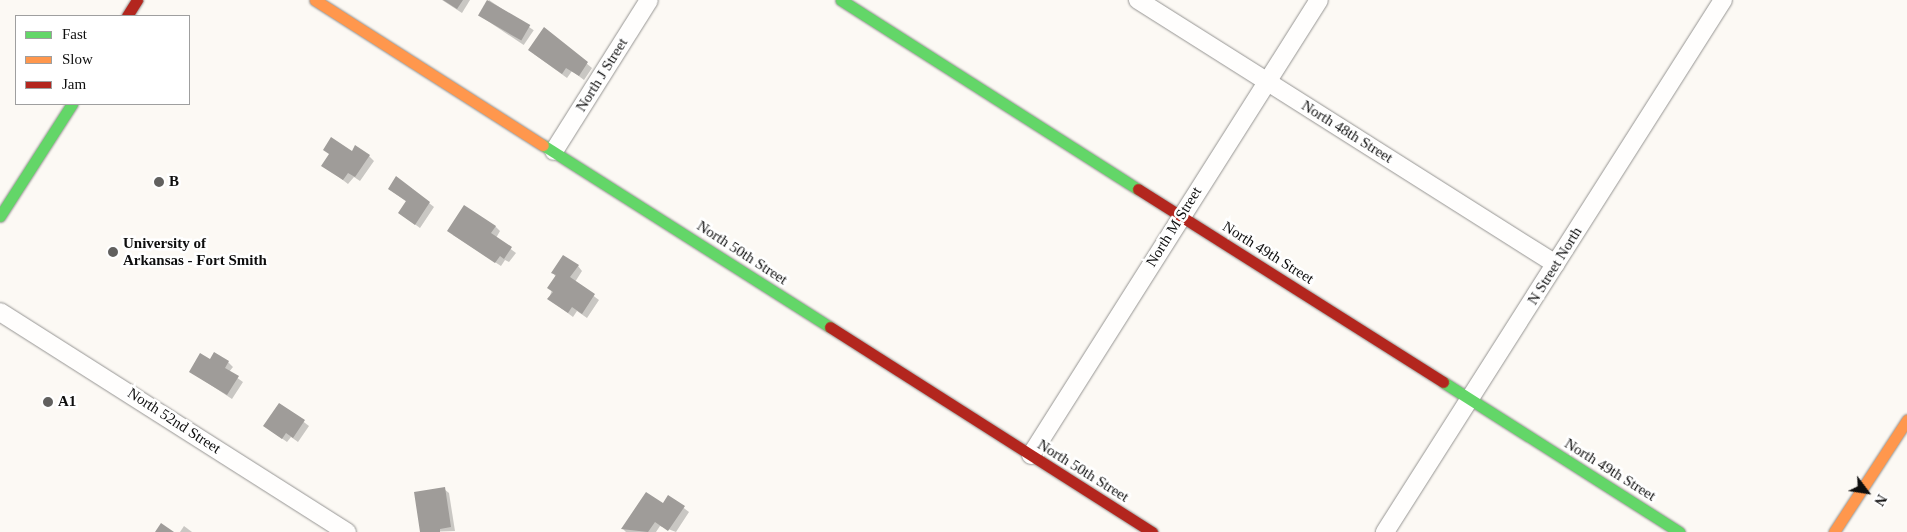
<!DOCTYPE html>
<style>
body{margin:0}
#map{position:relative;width:1907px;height:532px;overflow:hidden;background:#fcf9f4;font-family:Georgia,serif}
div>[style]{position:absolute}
.shadow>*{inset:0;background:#0003;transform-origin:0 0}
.building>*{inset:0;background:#9f9c99;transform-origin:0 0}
.roads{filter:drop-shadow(0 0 1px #959492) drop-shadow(0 0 1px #959492)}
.street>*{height:18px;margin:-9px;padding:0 9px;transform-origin:9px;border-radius:9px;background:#fffefd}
.fast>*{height:11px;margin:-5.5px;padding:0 5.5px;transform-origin:5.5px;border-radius:5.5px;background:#63d668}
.slow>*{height:11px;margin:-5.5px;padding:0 5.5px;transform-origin:5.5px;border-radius:5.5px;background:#ff974d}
.jam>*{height:11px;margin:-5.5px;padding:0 5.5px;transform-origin:5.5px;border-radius:5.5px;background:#b3261e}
.dots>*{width:14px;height:14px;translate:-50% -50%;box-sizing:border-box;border:2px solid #fff;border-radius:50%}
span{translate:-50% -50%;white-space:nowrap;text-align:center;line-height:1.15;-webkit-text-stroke:5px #fff;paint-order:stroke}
.street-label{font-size:15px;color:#0e0e0e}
.poi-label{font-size:15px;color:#0e0e0e;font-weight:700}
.left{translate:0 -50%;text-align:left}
.legend{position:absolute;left:15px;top:15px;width:175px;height:90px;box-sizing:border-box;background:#fff;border:1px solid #9f9f9f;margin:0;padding:6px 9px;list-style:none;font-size:15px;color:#0e0e0e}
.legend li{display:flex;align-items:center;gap:10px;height:25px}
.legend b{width:25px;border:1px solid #9f9f9f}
.north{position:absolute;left:1842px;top:467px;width:50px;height:50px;-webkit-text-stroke:4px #fff;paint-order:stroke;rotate:121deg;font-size:14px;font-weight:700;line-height:20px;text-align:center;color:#0e0e0e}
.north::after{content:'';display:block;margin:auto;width:18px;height:22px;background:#0e0e0e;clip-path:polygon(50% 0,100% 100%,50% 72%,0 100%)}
</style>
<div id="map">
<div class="shadow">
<i style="clip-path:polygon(442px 0,470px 0,462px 13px)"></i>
<i style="left:489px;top:0;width:54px;height:18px;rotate:34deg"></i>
<i style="clip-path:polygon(544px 28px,592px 68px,584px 80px,572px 71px,567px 78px,534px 54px)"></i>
<i style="clip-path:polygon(352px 153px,369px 156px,374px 161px,360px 181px,354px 177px,348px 184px,323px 165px,330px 155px)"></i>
<i style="clip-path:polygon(389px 189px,429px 203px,434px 207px,420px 228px,399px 213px,407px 202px)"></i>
<i style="clip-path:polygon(495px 226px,500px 231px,496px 238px,516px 253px,509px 262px,505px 260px,501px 266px,453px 235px)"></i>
<i style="clip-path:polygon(578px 266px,582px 271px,575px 282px,599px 300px,587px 318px,577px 311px,573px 317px,549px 299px,556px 277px,552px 272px)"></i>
<i style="clip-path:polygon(210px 361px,228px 362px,233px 367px,229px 372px,243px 382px,232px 399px,191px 372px)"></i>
<i style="clip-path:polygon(280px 404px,309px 426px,298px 442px,291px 437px,287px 442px,270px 430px)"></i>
<i style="clip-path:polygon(444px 489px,449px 493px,455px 531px,422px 532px)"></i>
<i style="clip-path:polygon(668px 496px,689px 512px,676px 532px,660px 526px,656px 532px,626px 532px,623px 529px,663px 504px)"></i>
<i style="clip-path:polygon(184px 526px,192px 532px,180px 532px)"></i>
</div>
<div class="building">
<i style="clip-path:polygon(443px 0,463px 0,457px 9px)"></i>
<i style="left:487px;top:0;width:50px;height:18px;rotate:30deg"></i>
<i style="clip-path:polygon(544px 27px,588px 62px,579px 76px,566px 68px,562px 74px,528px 50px)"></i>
<i style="clip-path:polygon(331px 137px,352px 151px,355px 145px,370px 155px,355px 177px,348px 173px,343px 180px,321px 166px,329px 154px,323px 150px)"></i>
<i style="clip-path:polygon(396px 176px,430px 202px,415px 225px,398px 213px,406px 201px,388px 189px)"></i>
<i style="clip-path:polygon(464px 205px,496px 226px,491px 233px,512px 247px,504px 259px,500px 256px,495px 263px,447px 231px)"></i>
<i style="clip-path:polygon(563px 255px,579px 265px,570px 277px,595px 294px,582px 314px,572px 307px,568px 313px,547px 299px,553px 292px,547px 288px,556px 275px,551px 273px)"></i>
<i style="clip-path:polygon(214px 352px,229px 361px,225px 368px,239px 376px,227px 395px,189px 372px,200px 353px,210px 359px)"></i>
<i style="clip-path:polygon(279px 403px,305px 420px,293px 438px,286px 433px,282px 439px,263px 426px)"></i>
<i style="clip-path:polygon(445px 487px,451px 527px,440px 529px,440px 532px,420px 532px,414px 492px)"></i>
<i style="clip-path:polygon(646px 492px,663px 503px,668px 495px,685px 506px,668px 531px,655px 522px,648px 532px,621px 529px)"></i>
<i style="clip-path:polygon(161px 523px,174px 532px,155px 532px)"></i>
</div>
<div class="roads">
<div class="street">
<i style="left:1138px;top:0;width:494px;rotate:32.3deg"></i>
<i style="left:554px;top:151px;width:178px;rotate:-57.8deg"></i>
<i style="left:0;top:312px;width:411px;rotate:32.4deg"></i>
<i style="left:1031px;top:455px;width:538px;rotate:-57.67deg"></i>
<i style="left:1385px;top:532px;width:630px;rotate:-57.57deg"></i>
</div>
<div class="fast">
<i style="left:841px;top:0;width:352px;rotate:32.5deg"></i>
<i style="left:543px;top:145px;width:340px;rotate:32.4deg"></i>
<i style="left:0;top:216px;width:133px;rotate:-57.3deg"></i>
<i style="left:1443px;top:382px;width:280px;rotate:32.4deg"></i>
</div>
<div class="slow">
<i style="left:315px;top:0;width:270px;rotate:32.5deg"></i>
<i style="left:1834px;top:532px;width:134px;rotate:-56.9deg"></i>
</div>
<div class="jam">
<i style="left:127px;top:16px;width:19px;rotate:-58deg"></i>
<i style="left:1138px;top:189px;width:361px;rotate:32.3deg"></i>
<i style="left:830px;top:327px;width:382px;rotate:32.5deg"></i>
</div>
</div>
<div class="dots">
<i style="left:159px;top:182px;background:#61605e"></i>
<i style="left:113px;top:252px;background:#61605e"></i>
<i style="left:48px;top:402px;background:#61605e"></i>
</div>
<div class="street-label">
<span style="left:602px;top:75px;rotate:-58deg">North J Street</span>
<span style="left:1347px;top:132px;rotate:32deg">North 48th Street</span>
<span style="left:1174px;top:227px;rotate:-58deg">North M Street</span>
<span style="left:742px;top:253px;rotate:33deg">North 50th Street</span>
<span style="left:1268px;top:253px;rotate:32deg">North 49th Street</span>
<span style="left:1555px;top:266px;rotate:-58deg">N Street North</span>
<span style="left:174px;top:421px;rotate:33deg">North 52nd Street</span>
<span style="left:1610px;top:470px;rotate:32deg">North 49th Street</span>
<span style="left:1083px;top:471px;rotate:32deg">North 50th Street</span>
</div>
<div class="poi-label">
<span class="left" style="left:169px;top:182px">B</span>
<span class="left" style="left:123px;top:252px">University of<br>Arkansas - Fort Smith</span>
<span class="left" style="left:58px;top:402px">A1</span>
</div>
<ul class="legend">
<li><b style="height:6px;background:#63d668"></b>Fast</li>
<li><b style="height:6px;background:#ff974d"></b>Slow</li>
<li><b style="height:6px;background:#b3261e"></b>Jam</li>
</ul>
<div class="north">N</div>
</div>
